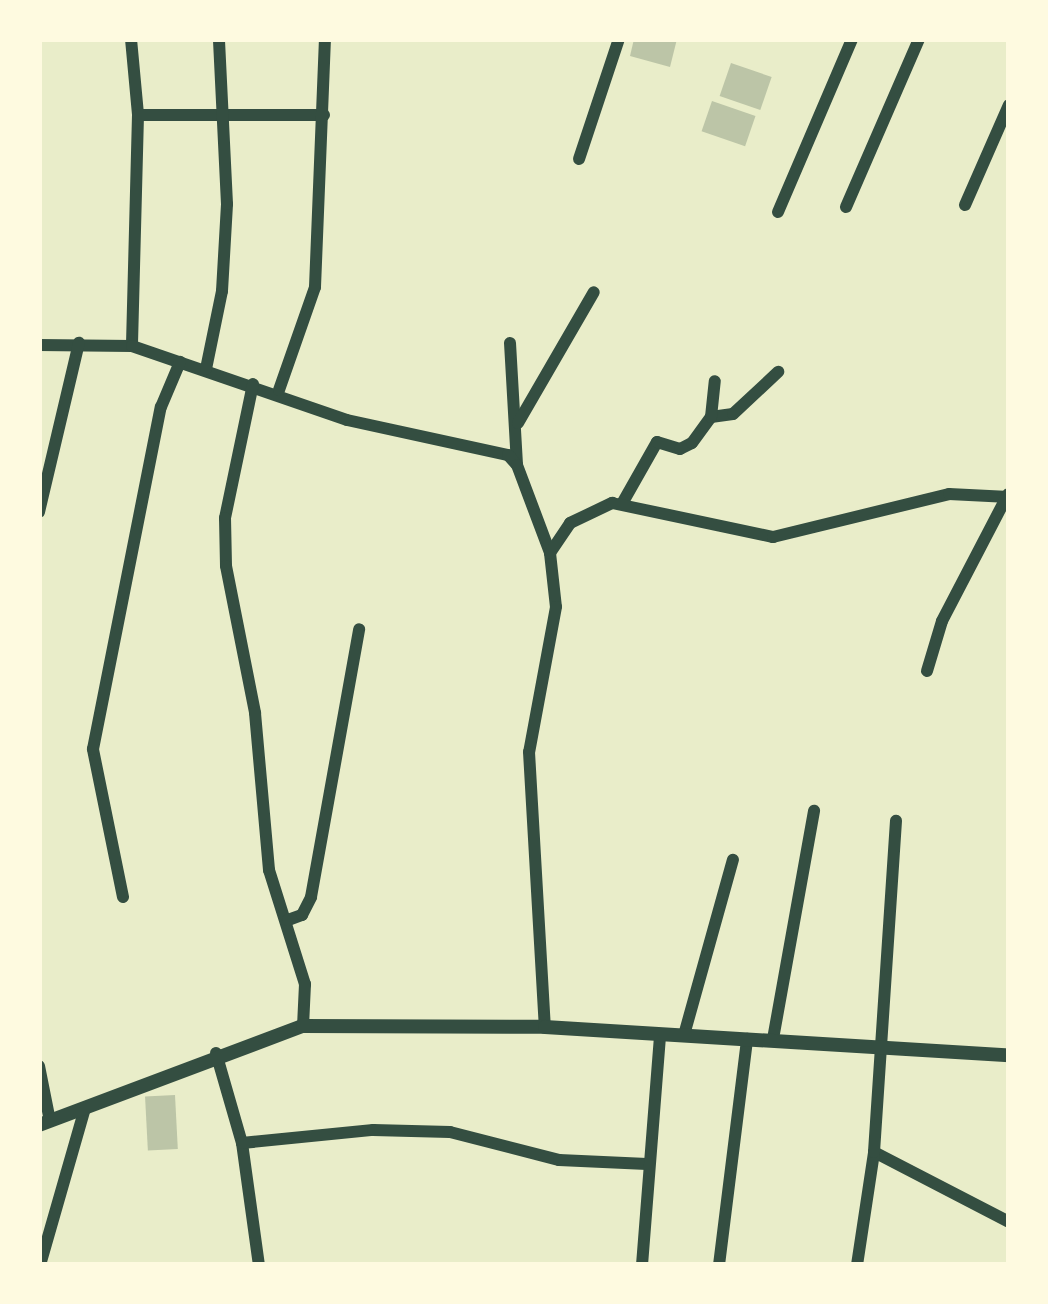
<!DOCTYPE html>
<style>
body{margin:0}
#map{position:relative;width:1048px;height:1304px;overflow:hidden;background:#e9edc9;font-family:"Space Grotesk",sans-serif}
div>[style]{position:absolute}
.building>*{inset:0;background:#bcc5a7;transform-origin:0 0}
.minor>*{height:12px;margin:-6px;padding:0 6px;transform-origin:6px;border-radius:6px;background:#344e41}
.tertiary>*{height:14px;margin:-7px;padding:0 7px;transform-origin:7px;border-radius:7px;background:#344e41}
span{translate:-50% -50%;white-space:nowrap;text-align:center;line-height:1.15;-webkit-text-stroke:9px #fefae0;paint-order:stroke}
.frame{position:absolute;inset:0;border:42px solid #fefae0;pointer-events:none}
</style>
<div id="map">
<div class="building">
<i style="clip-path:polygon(634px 39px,677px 39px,670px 67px,630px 56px)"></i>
<i style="left:731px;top:63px;width:43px;height:35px;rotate:19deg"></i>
<i style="left:712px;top:101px;width:46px;height:32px;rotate:19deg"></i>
<i style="left:175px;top:1095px;width:54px;height:30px;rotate:87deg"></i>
</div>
<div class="minor">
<i style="left:131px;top:39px;width:76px;rotate:84.7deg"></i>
<i style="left:138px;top:115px;width:231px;rotate:91.5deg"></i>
<i style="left:138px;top:115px;width:186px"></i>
<i style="left:579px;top:159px;width:126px;rotate:-71.6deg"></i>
<i style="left:965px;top:205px;width:109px;rotate:-66.3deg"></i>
<i style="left:846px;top:207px;width:183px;rotate:-66.5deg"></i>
<i style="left:778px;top:212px;width:188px;rotate:-66.8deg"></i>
<i style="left:510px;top:343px;width:121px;rotate:86.7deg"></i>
<i style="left:39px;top:345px;width:93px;rotate:0.6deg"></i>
<i style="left:132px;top:346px;width:227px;rotate:19deg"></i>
<i style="left:347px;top:420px;width:165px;rotate:12.3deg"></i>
<i style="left:508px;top:455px;width:13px;rotate:48deg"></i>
<i style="left:517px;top:465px;width:94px;rotate:69.4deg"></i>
<i style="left:550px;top:553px;width:54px;rotate:83.7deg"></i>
<i style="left:556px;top:607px;width:147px;rotate:100.5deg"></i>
<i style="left:529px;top:752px;width:275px;rotate:86.7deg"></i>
<i style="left:206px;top:369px;width:80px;rotate:-78.4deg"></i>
<i style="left:222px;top:291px;width:87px;rotate:-86.7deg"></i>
<i style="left:227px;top:204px;width:165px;rotate:-92.8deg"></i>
<i style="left:253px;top:384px;width:137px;rotate:101.8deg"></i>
<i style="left:225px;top:518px;width:48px;rotate:88.8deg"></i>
<i style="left:226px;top:566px;width:150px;rotate:78.8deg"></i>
<i style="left:255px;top:713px;width:158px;rotate:84.9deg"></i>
<i style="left:269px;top:870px;width:120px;rotate:72.5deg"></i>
<i style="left:305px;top:984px;width:42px;rotate:92.7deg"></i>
<i style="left:279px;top:390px;width:109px;rotate:-70.7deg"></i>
<i style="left:315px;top:287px;width:248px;rotate:-87.7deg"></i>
<i style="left:711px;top:417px;width:22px;rotate:-8deg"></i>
<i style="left:733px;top:414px;width:62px;rotate:-43deg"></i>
<i style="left:518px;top:423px;width:151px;rotate:-59.9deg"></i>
<i style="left:623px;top:502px;width:69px;rotate:-60.5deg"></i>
<i style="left:657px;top:442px;width:24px;rotate:17deg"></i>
<i style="left:680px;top:449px;width:13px;rotate:-27deg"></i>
<i style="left:692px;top:443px;width:32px;rotate:-54deg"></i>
<i style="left:711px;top:417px;width:36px;rotate:-84deg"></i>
<i style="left:39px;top:512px;width:174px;rotate:-76.7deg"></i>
<i style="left:550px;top:553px;width:36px;rotate:-56deg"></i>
<i style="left:570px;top:523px;width:47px;rotate:-25.5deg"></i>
<i style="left:612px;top:503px;width:165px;rotate:11.9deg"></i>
<i style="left:773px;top:537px;width:181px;rotate:-13.7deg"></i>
<i style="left:949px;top:494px;width:60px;rotate:2.9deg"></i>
<i style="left:927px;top:671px;width:52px;rotate:-73.3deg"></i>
<i style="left:942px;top:621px;width:143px;rotate:-62.5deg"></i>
<i style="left:123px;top:897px;width:151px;rotate:-101.5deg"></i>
<i style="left:93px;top:749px;width:349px;rotate:-78.8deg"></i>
<i style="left:161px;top:407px;width:49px;rotate:-67.1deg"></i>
<i style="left:288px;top:920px;width:15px;rotate:-20deg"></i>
<i style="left:302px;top:915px;width:20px;rotate:-63deg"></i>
<i style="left:311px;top:897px;width:272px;rotate:-79.8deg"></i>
<i style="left:684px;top:1035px;width:182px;rotate:-74.4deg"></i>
<i style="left:773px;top:1039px;width:232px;rotate:-79.8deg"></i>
<i style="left:216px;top:1053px;width:94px;rotate:73.9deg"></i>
<i style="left:242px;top:1143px;width:123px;rotate:82.1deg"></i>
<i style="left:39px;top:1066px;width:56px;rotate:78.7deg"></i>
<i style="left:242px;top:1143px;width:132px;rotate:-5.7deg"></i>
<i style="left:373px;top:1130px;width:77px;rotate:1.5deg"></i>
<i style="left:450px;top:1132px;width:113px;rotate:14.4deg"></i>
<i style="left:559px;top:1160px;width:88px;rotate:2.6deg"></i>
<i style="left:874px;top:1152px;width:152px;rotate:27.4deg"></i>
<i style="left:40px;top:1265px;width:163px;rotate:-74deg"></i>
<i style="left:642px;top:1265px;width:231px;rotate:-85.5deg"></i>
<i style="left:719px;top:1265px;width:228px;rotate:-82.9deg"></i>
<i style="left:857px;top:1265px;width:114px;rotate:-81.4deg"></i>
<i style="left:874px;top:1152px;width:332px;rotate:-86.2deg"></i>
</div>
<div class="tertiary">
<i style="left:39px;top:1125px;width:282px;rotate:-20.6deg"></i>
<i style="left:303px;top:1026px;width:242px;rotate:0.2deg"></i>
<i style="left:545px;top:1027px;width:465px;rotate:3.5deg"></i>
</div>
<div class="frame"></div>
</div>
